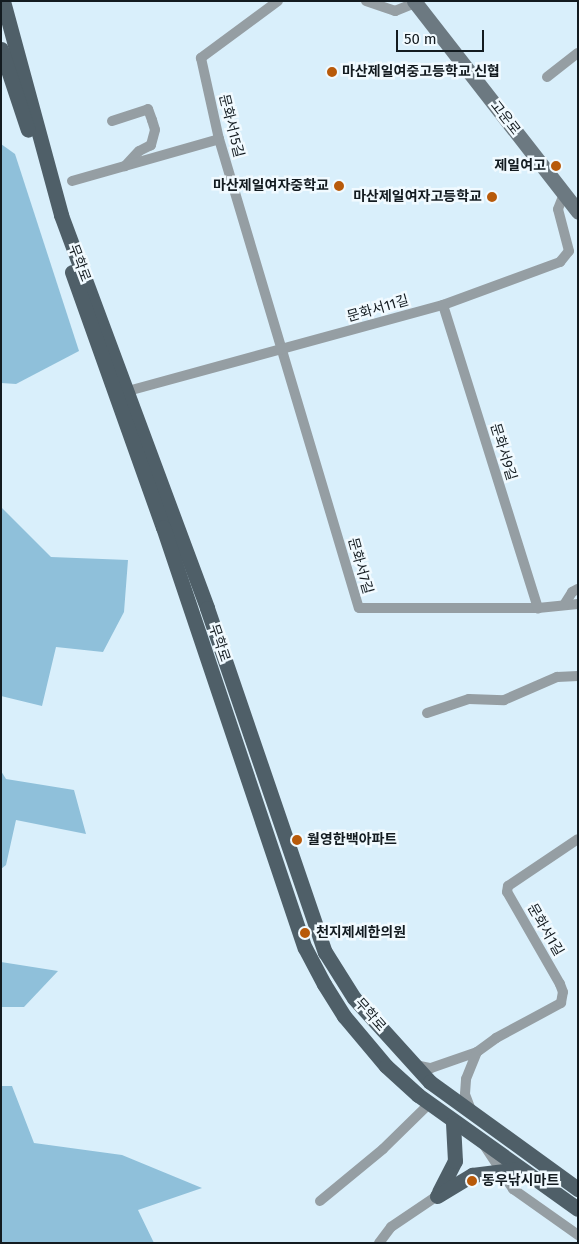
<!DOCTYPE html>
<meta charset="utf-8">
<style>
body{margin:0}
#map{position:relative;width:579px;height:1244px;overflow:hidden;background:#d9effb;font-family:"Fira Sans","Noto Sans KR",sans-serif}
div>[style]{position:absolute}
.forest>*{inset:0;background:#8fc0da}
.street>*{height:10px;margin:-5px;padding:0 5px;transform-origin:5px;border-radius:5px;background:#959ea3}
.secondary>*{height:15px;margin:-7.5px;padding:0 7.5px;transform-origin:7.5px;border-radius:7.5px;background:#6c7981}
.primary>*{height:15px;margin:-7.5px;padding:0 7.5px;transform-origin:7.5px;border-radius:7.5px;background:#4f5f68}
.dots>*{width:14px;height:14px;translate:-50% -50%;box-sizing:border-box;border:2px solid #f1faff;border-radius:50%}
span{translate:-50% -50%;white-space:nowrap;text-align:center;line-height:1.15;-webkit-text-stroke:5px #f1faff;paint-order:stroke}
.poi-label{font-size:14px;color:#131b20;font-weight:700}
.left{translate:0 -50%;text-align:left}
.right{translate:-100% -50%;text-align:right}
.street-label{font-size:14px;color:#131b20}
.frame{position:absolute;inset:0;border:2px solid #131b20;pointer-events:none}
.scale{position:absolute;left:396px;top:30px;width:88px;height:22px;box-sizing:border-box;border:2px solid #131b20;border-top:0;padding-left:6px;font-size:15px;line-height:18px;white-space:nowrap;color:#131b20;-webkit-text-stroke:4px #f1faff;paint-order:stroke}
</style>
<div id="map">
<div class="forest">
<i style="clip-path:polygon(1px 144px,15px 154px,79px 351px,16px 384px,1px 383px)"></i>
<i style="clip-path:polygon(1px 507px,51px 557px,128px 560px,124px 612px,103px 652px,56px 647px,42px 706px,1px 696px)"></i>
<i style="clip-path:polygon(1px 771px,6px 779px,74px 790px,86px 834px,16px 820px,6px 865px,1px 869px)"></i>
<i style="clip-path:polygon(1px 962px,58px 971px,24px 1007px,1px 1007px)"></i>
<i style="clip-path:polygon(1px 1086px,12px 1086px,34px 1143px,122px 1155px,202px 1188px,138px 1210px,154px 1243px,1px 1243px)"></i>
</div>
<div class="street">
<i style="left:278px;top:1px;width:96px;rotate:143.5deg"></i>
<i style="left:201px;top:58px;width:83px;rotate:77.5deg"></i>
<i style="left:219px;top:139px;width:489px;rotate:73.4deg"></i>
<i style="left:359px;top:608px;width:179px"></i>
<i style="left:538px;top:608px;width:40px;rotate:-5.7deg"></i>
<i style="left:366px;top:1px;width:31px;rotate:19deg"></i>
<i style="left:395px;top:11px;width:22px;rotate:-22deg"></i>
<i style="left:547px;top:77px;width:39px;rotate:-38deg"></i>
<i style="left:112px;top:121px;width:38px;rotate:-18deg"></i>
<i style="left:148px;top:109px;width:12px;rotate:70deg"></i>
<i style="left:152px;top:120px;width:10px;rotate:73deg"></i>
<i style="left:155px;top:130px;width:16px;rotate:105deg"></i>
<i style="left:151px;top:145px;width:13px;rotate:153deg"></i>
<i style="left:139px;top:151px;width:21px;rotate:133deg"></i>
<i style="left:72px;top:181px;width:153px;rotate:-15.9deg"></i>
<i style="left:443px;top:305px;width:318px;rotate:72.6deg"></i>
<i style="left:128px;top:391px;width:327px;rotate:-15.3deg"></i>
<i style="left:443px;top:305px;width:125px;rotate:-20.2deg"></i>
<i style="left:560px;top:262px;width:14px;rotate:-51deg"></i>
<i style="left:569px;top:251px;width:43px;rotate:-104.7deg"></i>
<i style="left:558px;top:209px;width:16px;rotate:-68deg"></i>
<i style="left:564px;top:605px;width:15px;rotate:-58deg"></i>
<i style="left:572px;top:592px;width:7px;rotate:-27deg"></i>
<i style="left:427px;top:713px;width:44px;rotate:-18.4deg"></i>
<i style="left:469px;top:699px;width:35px;rotate:2deg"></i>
<i style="left:504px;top:700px;width:58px;rotate:-23.5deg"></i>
<i style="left:557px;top:677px;width:21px;rotate:-3deg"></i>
<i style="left:415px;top:1065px;width:16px;rotate:11deg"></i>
<i style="left:431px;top:1068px;width:49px;rotate:-19.2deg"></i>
<i style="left:477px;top:1052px;width:24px;rotate:-36deg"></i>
<i style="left:496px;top:1038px;width:74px;rotate:-28.3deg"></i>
<i style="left:561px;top:1003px;width:11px;rotate:-80deg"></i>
<i style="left:563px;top:992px;width:9px;rotate:-111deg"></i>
<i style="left:560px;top:984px;width:106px;rotate:-119.9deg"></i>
<i style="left:507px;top:892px;width:6px;rotate:-81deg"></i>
<i style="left:508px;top:886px;width:84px;rotate:-33.9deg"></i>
<i style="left:471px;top:1110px;width:17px;rotate:-111deg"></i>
<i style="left:465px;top:1094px;width:15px;rotate:-86deg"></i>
<i style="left:466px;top:1079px;width:29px;rotate:-68deg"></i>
<i style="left:484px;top:1145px;width:53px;rotate:56.6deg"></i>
<i style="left:513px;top:1189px;width:80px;rotate:35.3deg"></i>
<i style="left:320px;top:1201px;width:82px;rotate:-39.5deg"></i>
<i style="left:383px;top:1149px;width:64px;rotate:-44.4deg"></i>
<i style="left:379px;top:1243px;width:20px;rotate:-53deg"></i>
<i style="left:391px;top:1227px;width:55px;rotate:-34deg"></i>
</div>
<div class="secondary">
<i style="left:414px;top:1px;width:267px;rotate:52.1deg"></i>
</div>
<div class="primary">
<i style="left:3px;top:1px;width:222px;rotate:74.8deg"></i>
<i style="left:61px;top:215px;width:419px;rotate:69.6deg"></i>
<i style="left:207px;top:608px;width:364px;rotate:71.1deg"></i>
<i style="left:325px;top:952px;width:54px;rotate:57.8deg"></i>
<i style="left:354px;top:998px;width:113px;rotate:47.9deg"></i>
<i style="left:430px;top:1082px;width:183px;rotate:35.9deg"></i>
<i style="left:1px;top:49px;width:85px;rotate:71.6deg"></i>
<i style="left:72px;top:272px;width:271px;rotate:70.4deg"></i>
<i style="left:163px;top:527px;width:444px;rotate:71.4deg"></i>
<i style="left:305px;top:948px;width:41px;rotate:62.2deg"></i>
<i style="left:324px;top:984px;width:38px;rotate:58deg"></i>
<i style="left:344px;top:1016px;width:65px;rotate:50deg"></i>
<i style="left:386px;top:1066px;width:43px;rotate:42.2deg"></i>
<i style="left:418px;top:1095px;width:196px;rotate:35.5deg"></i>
<i style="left:439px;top:1192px;width:35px;rotate:-63deg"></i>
<i style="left:455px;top:1161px;width:38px;rotate:-93deg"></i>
<i style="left:437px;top:1196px;width:41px;rotate:-31deg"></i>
<i style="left:472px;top:1175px;width:47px;rotate:-7.3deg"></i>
</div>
<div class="dots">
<i style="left:332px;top:72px;background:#b85a0a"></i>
<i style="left:556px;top:166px;background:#b85a0a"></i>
<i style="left:339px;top:186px;background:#b85a0a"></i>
<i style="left:492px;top:197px;background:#b85a0a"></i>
<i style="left:297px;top:840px;background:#b85a0a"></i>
<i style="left:305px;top:933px;background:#b85a0a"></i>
<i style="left:472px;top:1181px;background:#b85a0a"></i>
</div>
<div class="poi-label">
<span class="left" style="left:342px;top:72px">마산제일여중고등학교 신협</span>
<span class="right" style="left:546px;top:166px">제일여고</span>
<span class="right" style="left:329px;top:186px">마산제일여자중학교</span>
<span class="right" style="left:482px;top:197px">마산제일여자고등학교</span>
<span class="left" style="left:307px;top:840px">월영한백아파트</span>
<span class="left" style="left:316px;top:933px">천지제세한의원</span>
<span class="left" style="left:482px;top:1181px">동우낚시마트</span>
</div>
<div class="street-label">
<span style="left:505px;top:118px;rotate:52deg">고운로</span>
<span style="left:231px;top:126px;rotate:76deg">문화서15길</span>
<span style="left:79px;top:263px;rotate:69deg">무학로</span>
<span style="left:378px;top:309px;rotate:-16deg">문화서11길</span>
<span style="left:503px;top:452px;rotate:73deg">문화서9길</span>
<span style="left:360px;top:566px;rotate:74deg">문화서7길</span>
<span style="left:219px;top:643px;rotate:71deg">무학로</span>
<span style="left:545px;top:930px;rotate:60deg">문화서1길</span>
<span style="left:370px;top:1015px;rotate:48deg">무학로</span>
</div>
<div class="frame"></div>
<div class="scale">50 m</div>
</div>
